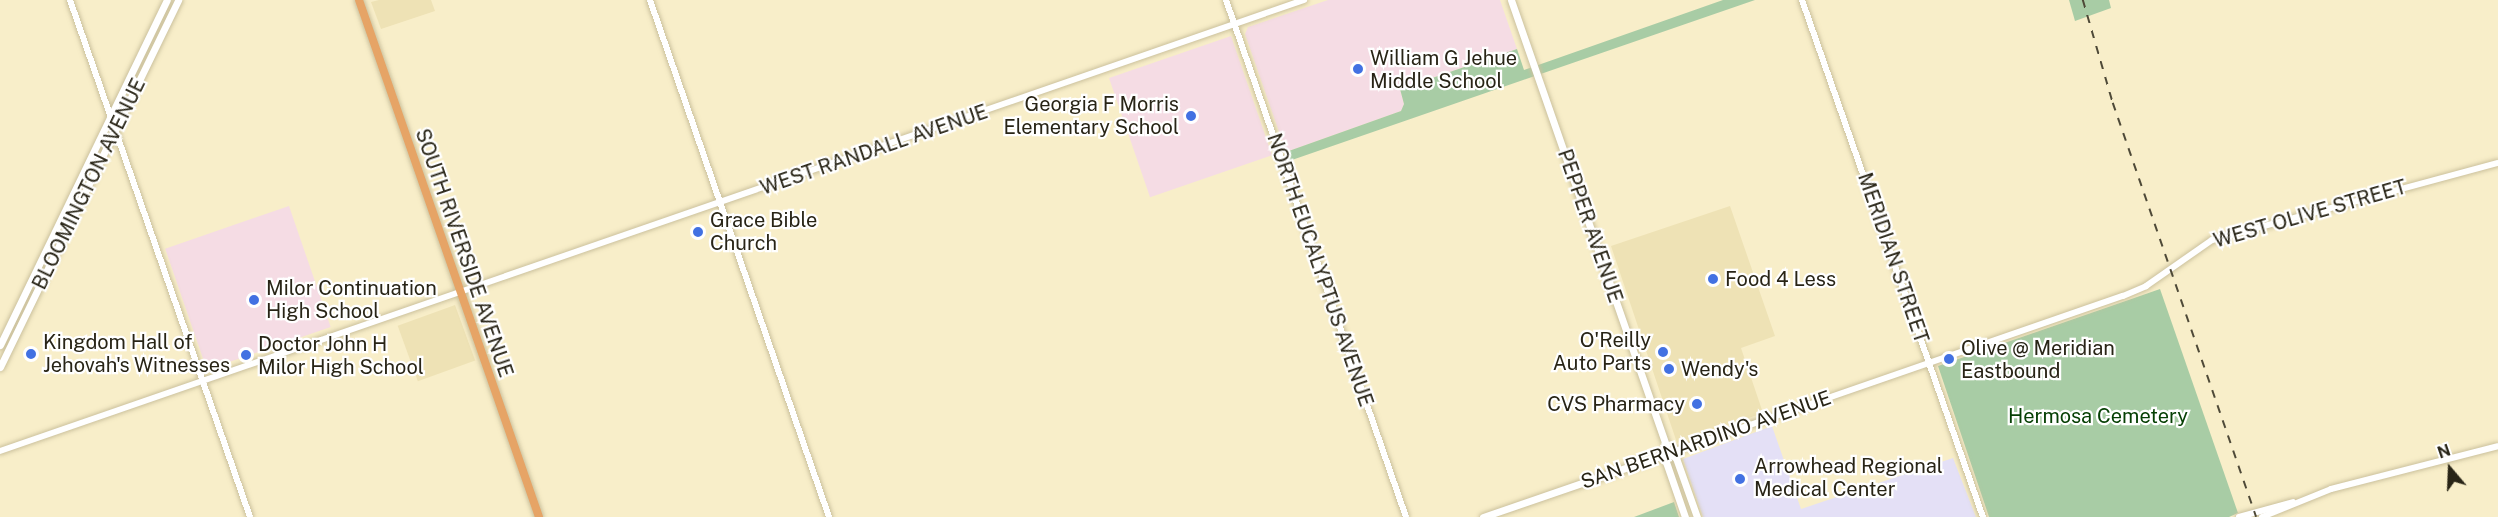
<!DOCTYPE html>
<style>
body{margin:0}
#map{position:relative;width:2498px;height:517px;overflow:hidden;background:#f8eec9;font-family:"Public Sans",sans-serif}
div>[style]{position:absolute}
.built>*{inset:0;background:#eee2b5;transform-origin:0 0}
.education>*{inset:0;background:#f5dce4;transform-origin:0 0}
.medical>*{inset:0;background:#e4e0f6}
.green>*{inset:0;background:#a8cca5}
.roads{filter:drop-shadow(0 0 2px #cbc19d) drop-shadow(0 0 2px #cbc19d)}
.tertiary>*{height:6px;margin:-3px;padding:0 3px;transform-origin:3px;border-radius:3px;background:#fff}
.secondary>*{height:7px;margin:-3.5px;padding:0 3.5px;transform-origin:3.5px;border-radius:3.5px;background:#fff}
.primary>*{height:8px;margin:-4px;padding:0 4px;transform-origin:4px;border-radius:4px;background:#e6a466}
.rail>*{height:1.5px;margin-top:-0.75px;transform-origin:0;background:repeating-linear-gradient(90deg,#4e4937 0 8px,transparent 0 16px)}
.dots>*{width:16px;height:16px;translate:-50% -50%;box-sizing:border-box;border:3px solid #fff;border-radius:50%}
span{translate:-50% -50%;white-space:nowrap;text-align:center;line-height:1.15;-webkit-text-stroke:4.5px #fff;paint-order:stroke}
.poi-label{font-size:20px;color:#282416}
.left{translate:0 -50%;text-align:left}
.right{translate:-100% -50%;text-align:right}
.street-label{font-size:20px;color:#282416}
.park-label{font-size:20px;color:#064004}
.north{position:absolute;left:2420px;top:439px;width:60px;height:60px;-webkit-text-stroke:4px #fff;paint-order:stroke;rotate:341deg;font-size:16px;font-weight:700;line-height:24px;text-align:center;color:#282416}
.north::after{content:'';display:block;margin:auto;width:21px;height:27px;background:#282416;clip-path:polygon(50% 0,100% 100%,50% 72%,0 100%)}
</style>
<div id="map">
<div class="built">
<i style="clip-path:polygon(379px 0,431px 0,435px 11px,381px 29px,371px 2px)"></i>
<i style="clip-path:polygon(1730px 206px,1775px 336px,1741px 348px,1763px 413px,1677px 443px,1611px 246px)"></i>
<i style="left:455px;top:305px;width:59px;height:61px;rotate:70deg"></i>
</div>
<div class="education">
<i style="clip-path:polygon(1328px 0,1500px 0,1517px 49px,1400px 89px,1404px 104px,1401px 111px,1286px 152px,1245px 34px,1248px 27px)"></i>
<i style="left:1231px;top:36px;width:126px;height:129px;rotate:71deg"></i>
<i style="left:289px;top:206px;width:128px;height:131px;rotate:71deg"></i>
</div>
<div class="medical">
<i style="clip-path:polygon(1772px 426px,1801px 509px,1953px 458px,1976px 517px,1703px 517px,1683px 459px)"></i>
</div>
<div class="green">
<i style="clip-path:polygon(1723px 0,1755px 0,1289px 161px,1286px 152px,1401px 111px,1404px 104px,1400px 89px,1517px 49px,1524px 70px)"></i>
<i style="clip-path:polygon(2069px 0,2109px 0,2111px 8px,2075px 21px)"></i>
<i style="clip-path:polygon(2160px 289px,2238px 513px,2229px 517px,1989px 517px,1938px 366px)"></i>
<i style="clip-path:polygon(1674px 502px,1679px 517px,1634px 517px)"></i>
</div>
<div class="roads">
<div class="tertiary">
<i style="left:70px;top:0;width:547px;rotate:70.8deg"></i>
<i style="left:650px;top:0;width:547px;rotate:70.9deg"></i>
<i style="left:1226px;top:0;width:547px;rotate:70.8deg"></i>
<i style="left:1802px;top:0;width:548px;rotate:70.71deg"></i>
<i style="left:0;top:451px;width:1380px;rotate:-19.08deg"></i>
<i style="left:1669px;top:453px;width:480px;rotate:-19.1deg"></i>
<i style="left:2123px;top:296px;width:25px;rotate:-23deg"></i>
<i style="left:2146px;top:286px;width:80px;rotate:-34.9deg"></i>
<i style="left:2212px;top:240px;width:296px;rotate:-15.1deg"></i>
<i style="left:2239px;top:517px;width:56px;rotate:-15.5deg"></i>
<i style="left:2262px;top:517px;width:74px;rotate:-22.1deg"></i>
<i style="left:2331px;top:489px;width:172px;rotate:-14.4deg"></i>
</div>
<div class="secondary">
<i style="left:1511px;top:0;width:471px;rotate:70.8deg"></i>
<i style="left:1666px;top:445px;width:17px;rotate:90deg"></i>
<i style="left:1666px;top:462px;width:58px;rotate:70.9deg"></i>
<i style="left:0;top:345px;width:383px;rotate:-64.2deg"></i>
<i style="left:0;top:367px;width:408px;rotate:-64.1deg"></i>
<i style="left:1669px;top:453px;width:9px;rotate:36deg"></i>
<i style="left:1676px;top:458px;width:63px;rotate:70.4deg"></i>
<i style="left:1483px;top:517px;width:197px;rotate:-19deg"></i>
</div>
<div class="primary">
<i style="left:359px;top:0;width:547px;rotate:70.8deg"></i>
</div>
</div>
<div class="rail">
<i style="left:2083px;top:0;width:107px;rotate:73.8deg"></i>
<i style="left:2113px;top:103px;width:438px;rotate:70.9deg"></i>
</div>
<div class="dots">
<i style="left:1358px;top:69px;background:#4271e2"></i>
<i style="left:1191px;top:116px;background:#4271e2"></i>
<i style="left:698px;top:232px;background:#4271e2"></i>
<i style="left:1713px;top:279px;background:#4271e2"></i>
<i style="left:254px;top:300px;background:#4271e2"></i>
<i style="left:1663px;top:352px;background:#4271e2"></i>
<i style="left:31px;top:354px;background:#4271e2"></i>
<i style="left:246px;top:355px;background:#4271e2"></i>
<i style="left:1949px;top:359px;background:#4271e2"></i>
<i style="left:1669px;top:369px;background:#4271e2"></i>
<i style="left:1697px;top:404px;background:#4271e2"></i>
<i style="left:1740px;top:479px;background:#4271e2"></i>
</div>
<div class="poi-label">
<span class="left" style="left:1370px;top:70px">William G Jehue<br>Middle School</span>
<span class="right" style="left:1179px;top:116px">Georgia F Morris<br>Elementary School</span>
<span class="left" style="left:710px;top:232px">Grace Bible<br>Church</span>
<span class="left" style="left:1725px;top:279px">Food 4 Less</span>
<span class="left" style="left:266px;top:300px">Milor Continuation<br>High School</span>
<span class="right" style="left:1651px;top:352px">O'Reilly<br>Auto Parts</span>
<span class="left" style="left:43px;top:354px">Kingdom Hall of<br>Jehovah's Witnesses</span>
<span class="left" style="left:258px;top:356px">Doctor John H<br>Milor High School</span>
<span class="left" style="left:1961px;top:360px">Olive @ Meridian<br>Eastbound</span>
<span class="left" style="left:1681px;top:369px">Wendy's</span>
<span class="right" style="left:1685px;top:404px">CVS Pharmacy</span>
<span class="left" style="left:1754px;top:478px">Arrowhead Regional<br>Medical Center</span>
</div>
<div class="street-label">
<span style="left:874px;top:150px;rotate:-19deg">WEST RANDALL AVENUE</span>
<span style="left:89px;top:184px;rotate:-64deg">BLOOMINGTON AVENUE</span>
<span style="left:2310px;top:214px;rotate:-16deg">WEST OLIVE STREET</span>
<span style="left:1590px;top:226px;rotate:71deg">PEPPER AVENUE</span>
<span style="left:464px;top:253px;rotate:71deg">SOUTH RIVERSIDE AVENUE</span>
<span style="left:1893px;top:258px;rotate:71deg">MERIDIAN STREET</span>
<span style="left:1320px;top:270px;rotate:71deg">NORTH EUCALYPTUS AVENUE</span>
<span style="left:1706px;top:440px;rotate:-19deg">SAN BERNARDINO AVENUE</span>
</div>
<div class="park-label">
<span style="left:2098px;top:416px">Hermosa Cemetery</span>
</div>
<div class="north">N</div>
</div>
